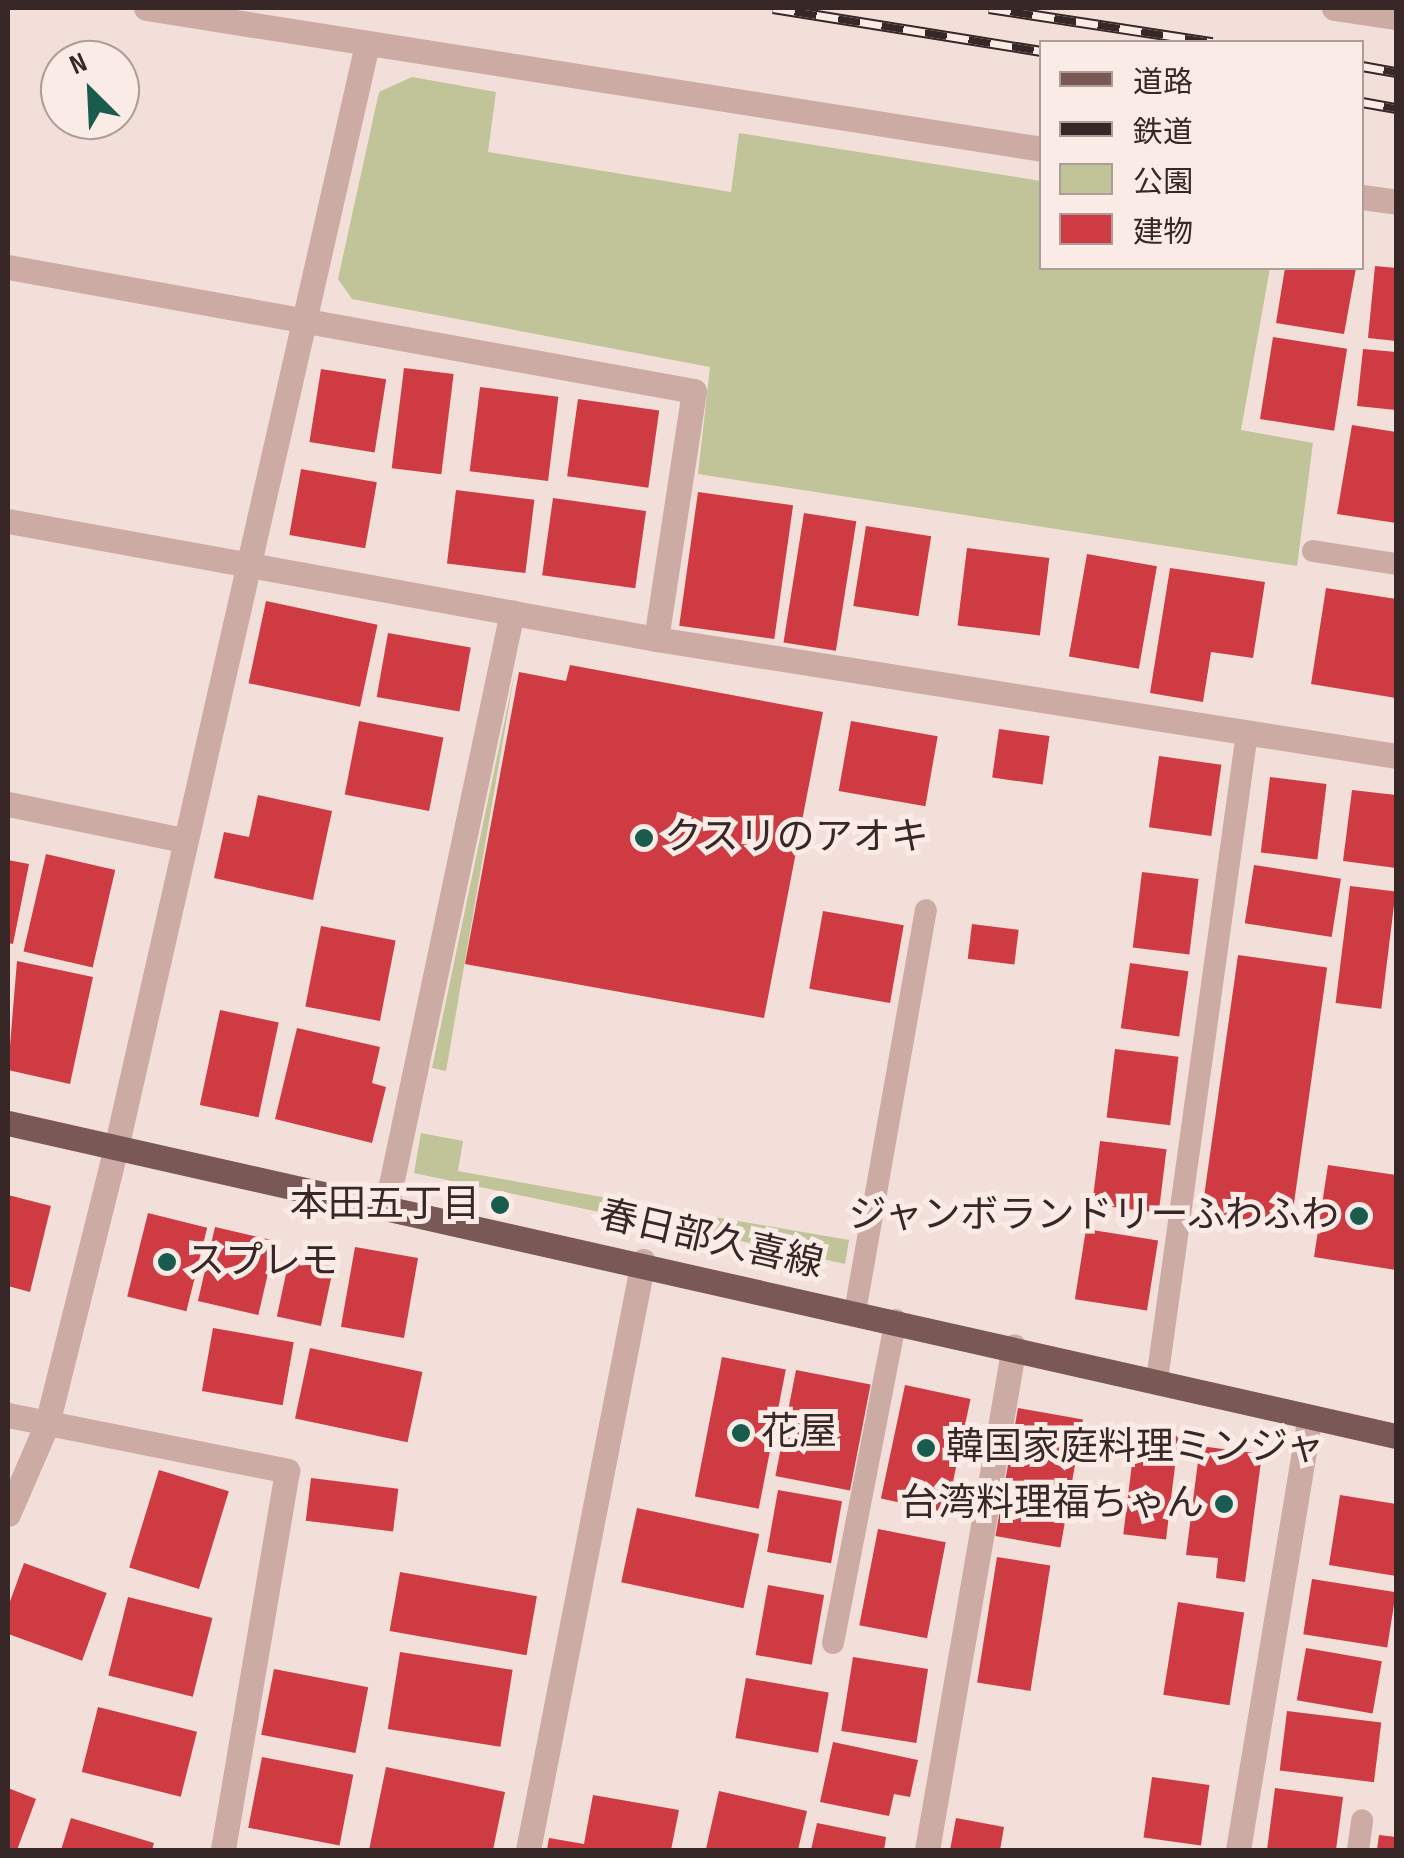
<!DOCTYPE html>
<meta charset="utf-8">
<style>
body{margin:0}
#map{position:relative;width:1404px;height:1858px;overflow:hidden;background:#f3dfd9;font-family:"Sofia Sans Condensed","Noto Sans JP",sans-serif}
div>[style]{position:absolute}
.green>*{inset:0;background:#c1c398}
.building>*{inset:0;background:#cf3b42;transform-origin:0 0}
.service>*{height:22px;margin:-11px;padding:0 11px;transform-origin:11px;border-radius:11px;background:#ccaba4}
.minor>*{height:25px;margin:-12.5px;padding:0 12.5px;transform-origin:12.5px;border-radius:12.5px;background:#ccaba4}
.tertiary>*{height:25px;margin:-12.5px;padding:0 12.5px;transform-origin:12.5px;border-radius:12.5px;background:#ccaba4}
.primary>*{height:25px;margin:-12.5px;padding:0 12.5px;transform-origin:12.5px;border-radius:12.5px;background:#7a5856}
.rail>*{height:11px;margin-top:-5.5px;transform-origin:0;background:repeating-linear-gradient(90deg,#fbebe6 0 22px,#372726 0 44px);box-sizing:border-box;border-block:2px solid #372726}
.dots>*{width:28px;height:28px;translate:-50% -50%;box-sizing:border-box;border:5px solid #fbebe6;border-radius:50%}
span{translate:-50% -50%;white-space:nowrap;text-align:center;line-height:1.15;-webkit-text-stroke:10px #fbebe6;paint-order:stroke}
.poi-label{font-size:38px;color:#372726}
.left{translate:0 -50%;text-align:left}
.right{translate:-100% -50%;text-align:right}
.street-label{font-size:38px;color:#372726}
.frame{position:absolute;inset:0;border:10px solid #372726;pointer-events:none}
.legend{position:absolute;left:1039px;top:40px;width:325px;height:230px;box-sizing:border-box;background:#fbebe6;border:2px solid #ad9d99;margin:0;padding:12px 18px;list-style:none;font-size:30px;color:#372726}
.legend li{display:flex;align-items:center;gap:20px;height:50px}
.legend b{width:50px;border:2px solid #ad9d99}
.north{position:absolute;left:40px;top:40px;width:100px;height:100px;box-sizing:border-box;background:#fbebe6;border:2px solid #ad9d99;border-radius:50%;rotate:336deg;font-size:28px;font-weight:700;line-height:40px;text-align:center;color:#372726}
.north::after{content:'';display:block;margin:auto;width:35px;height:45px;background:#195c4d;clip-path:polygon(50% 0,100% 100%,50% 72%,0 100%)}
</style>
<div id="map">
<div class="green">
<i style="clip-path:polygon(412px 77px,496px 92px,488px 152px,731px 192px,739px 133px,1041px 181px,1042px 268px,1270px 268px,1241px 430px,1313px 443px,1297px 566px,698px 474px,710px 367px,352px 299px,338px 279px,379px 92px)"></i>
<i style="clip-path:polygon(515px 671px,446px 1071px,432px 1068px)"></i>
<i style="clip-path:polygon(421px 1133px,463px 1141px,458px 1171px,607px 1198px,604px 1213px,414px 1173px)"></i>
<i style="clip-path:polygon(663px 1208px,849px 1240px,845px 1264px,660px 1223px)"></i>
</div>
<div class="building">
<i style="clip-path:polygon(1375px 266px,1396px 268px,1396px 341px,1368px 338px)"></i>
<i style="clip-path:polygon(1285px 268px,1356px 268px,1344px 334px,1276px 323px)"></i>
<i style="left:1273px;top:337px;width:75px;height:83px;rotate:9deg"></i>
<i style="clip-path:polygon(1363px 349px,1396px 352px,1396px 410px,1357px 406px)"></i>
<i style="left:404px;top:368px;width:50px;height:101px;rotate:7deg"></i>
<i style="left:321px;top:369px;width:66px;height:74px;rotate:9deg"></i>
<i style="left:480px;top:387px;width:79px;height:85px;rotate:7deg"></i>
<i style="left:578px;top:399px;width:82px;height:78px;rotate:8deg"></i>
<i style="clip-path:polygon(1352px 425px,1396px 432px,1396px 523px,1337px 514px)"></i>
<i style="left:301px;top:469px;width:77px;height:67px;rotate:10deg"></i>
<i style="left:456px;top:490px;width:79px;height:74px;rotate:7deg"></i>
<i style="left:698px;top:492px;width:96px;height:135px;rotate:8deg"></i>
<i style="left:553px;top:498px;width:94px;height:78px;rotate:8deg"></i>
<i style="left:804px;top:513px;width:53px;height:131px;rotate:9deg"></i>
<i style="left:866px;top:526px;width:66px;height:81px;rotate:9deg"></i>
<i style="left:967px;top:548px;width:83px;height:78px;rotate:7deg"></i>
<i style="left:1087px;top:554px;width:71px;height:104px;rotate:10deg"></i>
<i style="clip-path:polygon(1170px 568px,1265px 582px,1253px 658px,1211px 652px,1203px 702px,1150px 693px)"></i>
<i style="clip-path:polygon(1326px 588px,1396px 599px,1396px 698px,1311px 684px)"></i>
<i style="left:266px;top:601px;width:114px;height:84px;rotate:12deg"></i>
<i style="left:388px;top:633px;width:84px;height:65px;rotate:10deg"></i>
<i style="clip-path:polygon(570px 665px,823px 712px,764px 1018px,465px 964px,519px 672px,566px 681px)"></i>
<i style="left:359px;top:721px;width:86px;height:75px;rotate:11deg"></i>
<i style="left:851px;top:721px;width:88px;height:71px;rotate:10deg"></i>
<i style="left:999px;top:729px;width:51px;height:49px;rotate:8deg"></i>
<i style="left:1159px;top:756px;width:63px;height:72px;rotate:8deg"></i>
<i style="left:1270px;top:777px;width:57px;height:76px;rotate:7deg"></i>
<i style="clip-path:polygon(1352px 790px,1396px 795px,1396px 868px,1343px 861px)"></i>
<i style="clip-path:polygon(258px 795px,332px 811px,313px 900px,214px 878px,224px 832px,249px 837px)"></i>
<i style="left:46px;top:854px;width:71px;height:100px;rotate:13deg"></i>
<i style="clip-path:polygon(8px 860px,29px 864px,13px 944px,8px 943px)"></i>
<i style="left:1254px;top:865px;width:88px;height:59px;rotate:9deg"></i>
<i style="left:1142px;top:872px;width:57px;height:76px;rotate:7deg"></i>
<i style="left:1350px;top:886px;width:46px;height:118px;rotate:7deg"></i>
<i style="left:823px;top:911px;width:82px;height:79px;rotate:10deg"></i>
<i style="left:972px;top:924px;width:47px;height:35px;rotate:7deg"></i>
<i style="left:321px;top:926px;width:76px;height:82px;rotate:11deg"></i>
<i style="left:1238px;top:955px;width:90px;height:264px;rotate:8deg"></i>
<i style="clip-path:polygon(17px 961px,93px 977px,70px 1084px,8px 1070px)"></i>
<i style="left:1130px;top:963px;width:59px;height:66px;rotate:8deg"></i>
<i style="left:220px;top:1010px;width:60px;height:97px;rotate:12deg"></i>
<i style="clip-path:polygon(297px 1028px,380px 1047px,372px 1083px,386px 1087px,372px 1143px,275px 1119px)"></i>
<i style="left:1115px;top:1049px;width:64px;height:69px;rotate:7deg"></i>
<i style="left:1100px;top:1141px;width:67px;height:64px;rotate:7deg"></i>
<i style="clip-path:polygon(1328px 1165px,1396px 1175px,1396px 1270px,1314px 1257px)"></i>
<i style="clip-path:polygon(8px 1195px,51px 1206px,30px 1292px,8px 1286px)"></i>
<i style="left:148px;top:1213px;width:61px;height:86px;rotate:14deg"></i>
<i style="left:215px;top:1227px;width:62px;height:76px;rotate:13deg"></i>
<i style="left:1086px;top:1229px;width:73px;height:71px;rotate:9deg"></i>
<i style="left:355px;top:1247px;width:64px;height:81px;rotate:10deg"></i>
<i style="left:290px;top:1255px;width:45px;height:63px;rotate:12deg"></i>
<i style="left:213px;top:1328px;width:82px;height:64px;rotate:10deg"></i>
<i style="left:310px;top:1348px;width:115px;height:72px;rotate:12deg"></i>
<i style="left:722px;top:1357px;width:65px;height:142px;rotate:11deg"></i>
<i style="left:796px;top:1370px;width:76px;height:108px;rotate:11deg"></i>
<i style="left:905px;top:1385px;width:67px;height:116px;rotate:12deg"></i>
<i style="left:1018px;top:1408px;width:66px;height:130px;rotate:10deg"></i>
<i style="left:1136px;top:1431px;width:43px;height:104px;rotate:7deg"></i>
<i style="clip-path:polygon(1200px 1446px,1262px 1454px,1245px 1582px,1216px 1578px,1218px 1558px,1186px 1555px)"></i>
<i style="left:159px;top:1470px;width:73px;height:102px;rotate:17deg"></i>
<i style="left:311px;top:1478px;width:88px;height:43px;rotate:7deg"></i>
<i style="left:778px;top:1490px;width:65px;height:63px;rotate:10deg"></i>
<i style="clip-path:polygon(1340px 1495px,1396px 1504px,1396px 1576px,1329px 1565px)"></i>
<i style="left:637px;top:1508px;width:125px;height:76px;rotate:12deg"></i>
<i style="left:878px;top:1529px;width:69px;height:98px;rotate:11deg"></i>
<i style="left:997px;top:1557px;width:54px;height:127px;rotate:9deg"></i>
<i style="left:24px;top:1563px;width:88px;height:72px;rotate:20deg"></i>
<i style="left:400px;top:1572px;width:139px;height:60px;rotate:10deg"></i>
<i style="left:1312px;top:1579px;width:85px;height:56px;rotate:9deg"></i>
<i style="left:768px;top:1585px;width:57px;height:71px;rotate:10deg"></i>
<i style="left:128px;top:1597px;width:87px;height:81px;rotate:14deg"></i>
<i style="left:1178px;top:1602px;width:67px;height:94px;rotate:9deg"></i>
<i style="left:1306px;top:1648px;width:77px;height:53px;rotate:10deg"></i>
<i style="left:400px;top:1652px;width:114px;height:78px;rotate:9deg"></i>
<i style="left:853px;top:1657px;width:76px;height:75px;rotate:9deg"></i>
<i style="left:274px;top:1669px;width:96px;height:67px;rotate:11deg"></i>
<i style="left:746px;top:1678px;width:84px;height:61px;rotate:10deg"></i>
<i style="left:98px;top:1707px;width:102px;height:67px;rotate:14deg"></i>
<i style="left:1287px;top:1711px;width:95px;height:60px;rotate:7deg"></i>
<i style="clip-path:polygon(833px 1742px,918px 1760px,910px 1797px,894px 1794px,889px 1816px,820px 1802px)"></i>
<i style="left:262px;top:1757px;width:93px;height:72px;rotate:11deg"></i>
<i style="clip-path:polygon(386px 1767px,505px 1792px,493px 1850px,369px 1850px)"></i>
<i style="left:1152px;top:1777px;width:58px;height:61px;rotate:8deg"></i>
<i style="clip-path:polygon(8px 1788px,36px 1799px,17px 1850px,8px 1850px)"></i>
<i style="clip-path:polygon(1275px 1788px,1343px 1797px,1336px 1850px,1267px 1850px)"></i>
<i style="clip-path:polygon(719px 1791px,807px 1811px,798px 1850px,706px 1849px)"></i>
<i style="clip-path:polygon(593px 1795px,679px 1810px,671px 1850px,547px 1850px,549px 1838px,584px 1844px)"></i>
<i style="clip-path:polygon(71px 1818px,154px 1843px,152px 1850px,61px 1850px)"></i>
<i style="clip-path:polygon(956px 1818px,1004px 1827px,1000px 1850px,950px 1850px)"></i>
<i style="clip-path:polygon(817px 1823px,886px 1837px,884px 1850px,811px 1850px)"></i>
<i style="clip-path:polygon(1379px 1835px,1396px 1837px,1396px 1850px,1377px 1850px)"></i>
</div>
<div class="service">
<i style="left:1313px;top:551px;width:84px;rotate:8.9deg"></i>
<i style="left:855px;top:1312px;width:408px;rotate:-80deg"></i>
<i style="left:1157px;top:1380px;width:653px;rotate:-82.08deg"></i>
<i style="left:833px;top:1643px;width:329px;rotate:-79deg"></i>
<i style="left:1358px;top:1850px;width:30px;rotate:-82deg"></i>
</div>
<div class="minor">
<i style="left:146px;top:8px;width:907px;rotate:8.94deg"></i>
<i style="left:1334px;top:8px;width:63px;rotate:8.3deg"></i>
<i style="left:1362px;top:197px;width:34px;rotate:8deg"></i>
<i style="left:8px;top:267px;width:697px;rotate:10.25deg"></i>
<i style="left:694px;top:391px;width:251px;rotate:98.7deg"></i>
<i style="left:8px;top:521px;width:659px;rotate:10.32deg"></i>
<i style="left:656px;top:639px;width:749px;rotate:8.98deg"></i>
<i style="left:8px;top:804px;width:180px;rotate:11.6deg"></i>
<i style="left:116px;top:1148px;width:1132px;rotate:-77.19deg"></i>
<i style="left:386px;top:1208px;width:609px;rotate:-78.06deg"></i>
<i style="left:8px;top:1415px;width:285px;rotate:11.3deg"></i>
<i style="left:287px;top:1471px;width:384px;rotate:99.6deg"></i>
<i style="left:528px;top:1850px;width:600px;rotate:-78.95deg"></i>
<i style="left:927px;top:1850px;width:511px;rotate:-80.21deg"></i>
<i style="left:1238px;top:1850px;width:439px;rotate:-80.6deg"></i>
</div>
<div class="tertiary">
<i style="left:8px;top:1514px;width:98px;rotate:-66.6deg"></i>
<i style="left:47px;top:1424px;width:284px;rotate:-76deg"></i>
</div>
<div class="primary">
<i style="left:8px;top:1123px;width:1423px;rotate:12.71deg"></i>
</div>
<div class="rail">
<i style="left:773px;top:8px;width:272px;rotate:9.1deg"></i>
<i style="left:989px;top:8px;width:226px;rotate:8.7deg"></i>
<i style="left:1362px;top:66px;width:35px;rotate:10deg"></i>
<i style="left:1362px;top:102px;width:35px;rotate:10deg"></i>
</div>
<div class="dots">
<i style="left:644px;top:838px;background:#195c4d"></i>
<i style="left:500px;top:1205px;background:#195c4d"></i>
<i style="left:1359px;top:1216px;background:#195c4d"></i>
<i style="left:167px;top:1262px;background:#195c4d"></i>
<i style="left:741px;top:1433px;background:#195c4d"></i>
<i style="left:926px;top:1448px;background:#195c4d"></i>
<i style="left:1224px;top:1504px;background:#195c4d"></i>
</div>
<div class="poi-label">
<span class="left" style="left:664px;top:838px">クスリのアオキ</span>
<span class="right" style="left:480px;top:1205px">本田五丁目</span>
<span class="right" style="left:1339px;top:1216px">ジャンボランドリーふわふわ</span>
<span class="left" style="left:187px;top:1262px">スプレモ</span>
<span class="left" style="left:761px;top:1433px">花屋</span>
<span class="left" style="left:946px;top:1448px">韓国家庭料理ミンジャ</span>
<span class="right" style="left:1204px;top:1504px">台湾料理福ちゃん</span>
</div>
<div class="street-label">
<span style="left:711px;top:1240px;rotate:13deg">春日部久喜線</span>
</div>
<div class="frame"></div>
<ul class="legend">
<li><b style="height:12px;background:#7a5856"></b>道路</li>
<li><b style="height:12px;background:#372726"></b>鉄道</li>
<li><b style="height:28px;background:#c1c398"></b>公園</li>
<li><b style="height:28px;background:#cf3b42"></b>建物</li>
</ul>
<div class="north">N</div>
</div>
